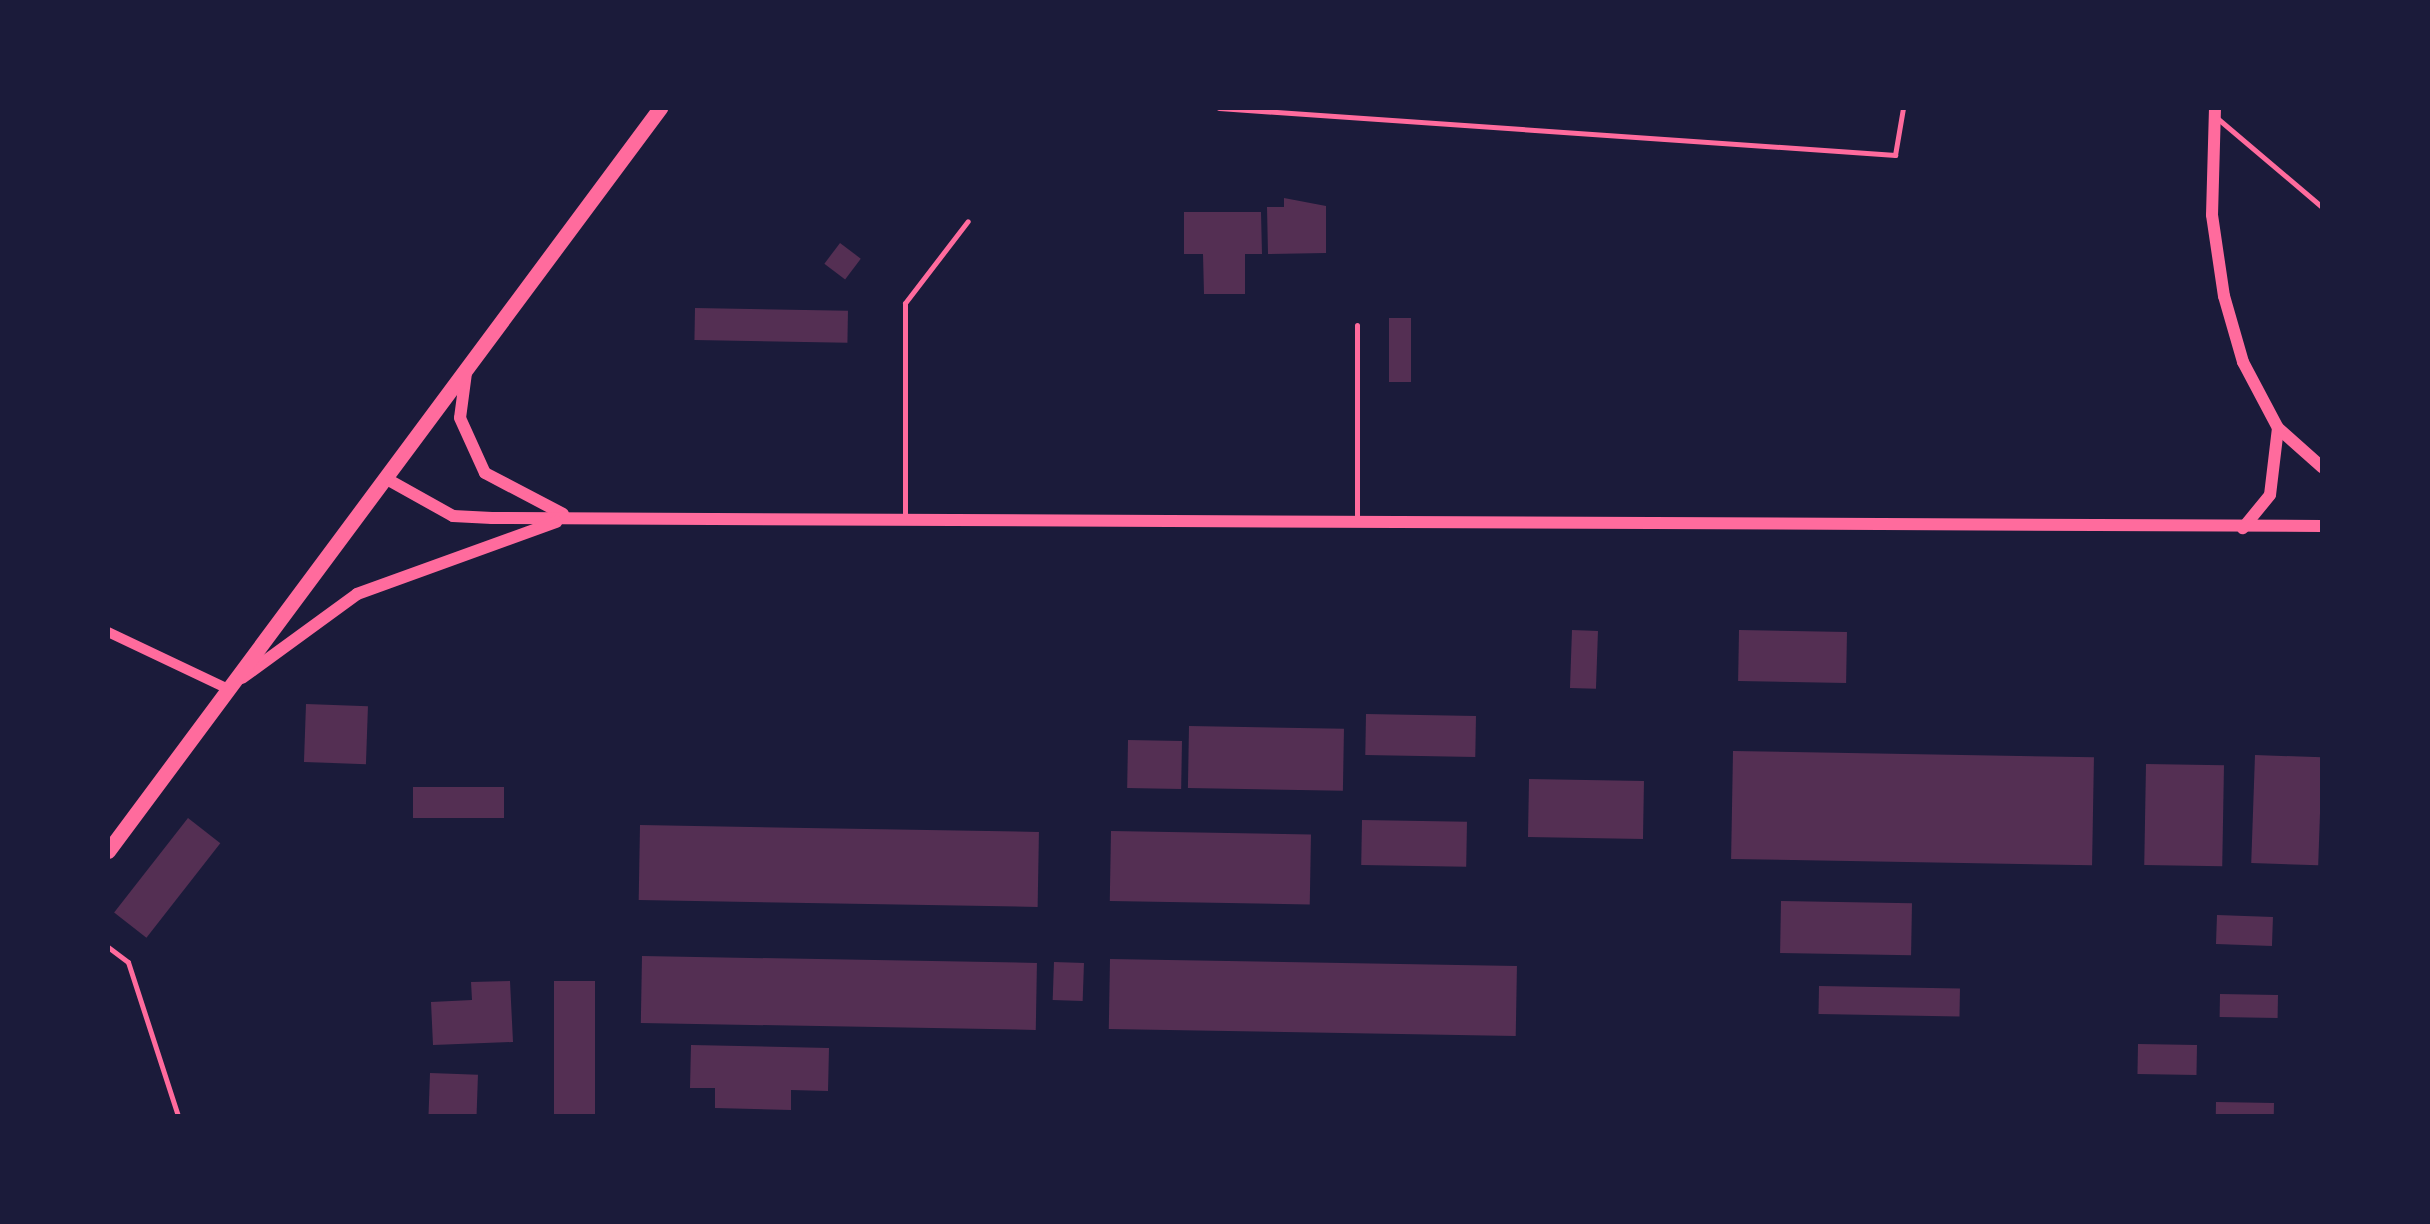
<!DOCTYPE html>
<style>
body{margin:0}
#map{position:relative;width:2430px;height:1224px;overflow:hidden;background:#1b1b3a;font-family:Helvetica,sans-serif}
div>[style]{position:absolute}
.building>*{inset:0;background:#542f53;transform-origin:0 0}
.service>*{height:5px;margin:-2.5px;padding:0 2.5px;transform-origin:2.5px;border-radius:2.5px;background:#ff6b9d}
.minor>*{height:10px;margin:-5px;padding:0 5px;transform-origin:5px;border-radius:5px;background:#ff6b9d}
.tertiary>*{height:12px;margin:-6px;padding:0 6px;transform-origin:6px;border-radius:6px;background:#ff6b9d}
.primary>*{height:15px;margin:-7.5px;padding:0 7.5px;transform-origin:7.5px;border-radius:7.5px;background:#ff6b9d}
span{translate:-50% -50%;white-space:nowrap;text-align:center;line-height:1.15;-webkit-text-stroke:8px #1b1b3a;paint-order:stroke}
.frame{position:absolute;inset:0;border:110px solid #1b1b3a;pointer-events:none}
</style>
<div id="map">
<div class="building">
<i style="clip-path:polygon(1284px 198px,1326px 206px,1326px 253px,1268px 254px,1267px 207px,1284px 207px)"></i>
<i style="clip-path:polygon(1184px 212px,1261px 212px,1262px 254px,1245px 254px,1245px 294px,1204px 294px,1203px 254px,1184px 254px)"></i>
<i style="left:840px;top:243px;width:26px;height:26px;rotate:37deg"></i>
<i style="left:695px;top:308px;width:153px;height:32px;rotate:1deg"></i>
<i style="left:1389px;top:318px;width:22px;height:64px"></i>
<i style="left:1572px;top:630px;width:26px;height:58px;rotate:2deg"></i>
<i style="left:1739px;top:630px;width:108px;height:51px;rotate:1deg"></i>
<i style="left:306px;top:704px;width:62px;height:58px;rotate:2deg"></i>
<i style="left:1366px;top:714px;width:110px;height:41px;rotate:1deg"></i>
<i style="left:1189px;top:726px;width:155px;height:62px;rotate:1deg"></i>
<i style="left:1128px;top:740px;width:54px;height:48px;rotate:1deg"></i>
<i style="left:1733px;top:751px;width:361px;height:108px;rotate:1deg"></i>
<i style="left:2255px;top:755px;width:67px;height:108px;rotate:2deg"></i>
<i style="left:2146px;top:764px;width:78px;height:101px;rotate:1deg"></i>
<i style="left:1529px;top:779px;width:115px;height:58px;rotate:1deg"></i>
<i style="left:413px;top:787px;width:91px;height:31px"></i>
<i style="left:188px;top:818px;width:41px;height:120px;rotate:38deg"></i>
<i style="left:1362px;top:820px;width:105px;height:45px;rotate:1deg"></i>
<i style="left:640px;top:825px;width:399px;height:75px;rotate:1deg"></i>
<i style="left:1111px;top:831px;width:200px;height:70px;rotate:1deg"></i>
<i style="left:1781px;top:901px;width:131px;height:52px;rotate:1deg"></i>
<i style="left:2217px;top:915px;width:56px;height:29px;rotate:2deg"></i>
<i style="left:642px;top:956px;width:395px;height:67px;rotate:1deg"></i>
<i style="left:1110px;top:959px;width:407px;height:70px;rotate:1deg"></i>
<i style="left:1054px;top:962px;width:30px;height:38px;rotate:2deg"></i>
<i style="clip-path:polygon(510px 981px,513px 1042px,433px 1045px,431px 1002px,472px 1000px,471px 982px)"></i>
<i style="left:554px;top:981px;width:41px;height:135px"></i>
<i style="left:1819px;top:986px;width:141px;height:28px;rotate:1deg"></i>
<i style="left:2220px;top:994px;width:58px;height:23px;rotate:1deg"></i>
<i style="left:2138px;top:1044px;width:59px;height:30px;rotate:1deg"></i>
<i style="clip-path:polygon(691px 1045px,829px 1048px,828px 1091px,791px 1090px,791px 1110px,715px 1108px,715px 1088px,690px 1088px)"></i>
<i style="left:430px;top:1073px;width:48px;height:43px;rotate:2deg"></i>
<i style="left:2216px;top:1102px;width:58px;height:14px;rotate:1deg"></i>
</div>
<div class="service">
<i style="left:1219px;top:108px;width:678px;rotate:3.98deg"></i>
<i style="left:1895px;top:155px;width:48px;rotate:-80.3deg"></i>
<i style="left:2217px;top:118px;width:138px;rotate:40.3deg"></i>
<i style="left:905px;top:516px;width:213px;rotate:-90deg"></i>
<i style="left:905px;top:303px;width:103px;rotate:-52.5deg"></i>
<i style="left:1357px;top:519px;width:194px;rotate:-90deg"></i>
<i style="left:108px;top:947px;width:25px;rotate:37deg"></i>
<i style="left:128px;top:962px;width:162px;rotate:72deg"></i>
</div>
<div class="minor">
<i style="left:108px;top:632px;width:133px;rotate:25.4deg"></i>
</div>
<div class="tertiary">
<i style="left:2215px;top:108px;width:107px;rotate:91.6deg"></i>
<i style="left:2212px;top:215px;width:82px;rotate:81.6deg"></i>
<i style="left:2224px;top:296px;width:69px;rotate:73.9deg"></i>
<i style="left:2243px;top:362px;width:75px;rotate:62.1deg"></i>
<i style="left:2278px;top:428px;width:67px;rotate:96.8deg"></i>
<i style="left:2270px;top:495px;width:43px;rotate:129.3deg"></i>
<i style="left:466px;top:373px;width:45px;rotate:97.6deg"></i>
<i style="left:460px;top:418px;width:60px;rotate:65.6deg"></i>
<i style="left:485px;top:473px;width:88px;rotate:27.7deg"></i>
<i style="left:2278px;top:428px;width:59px;rotate:41.6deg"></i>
<i style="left:385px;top:478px;width:78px;rotate:29.2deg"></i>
<i style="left:453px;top:516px;width:39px;rotate:3deg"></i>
<i style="left:492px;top:518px;width:1830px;rotate:0.25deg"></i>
<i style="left:242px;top:678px;width:142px;rotate:-36.1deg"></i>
<i style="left:357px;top:594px;width:212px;rotate:-19.9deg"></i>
</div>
<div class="primary">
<i style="left:108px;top:851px;width:926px;rotate:-53.39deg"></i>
</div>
<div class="frame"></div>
</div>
